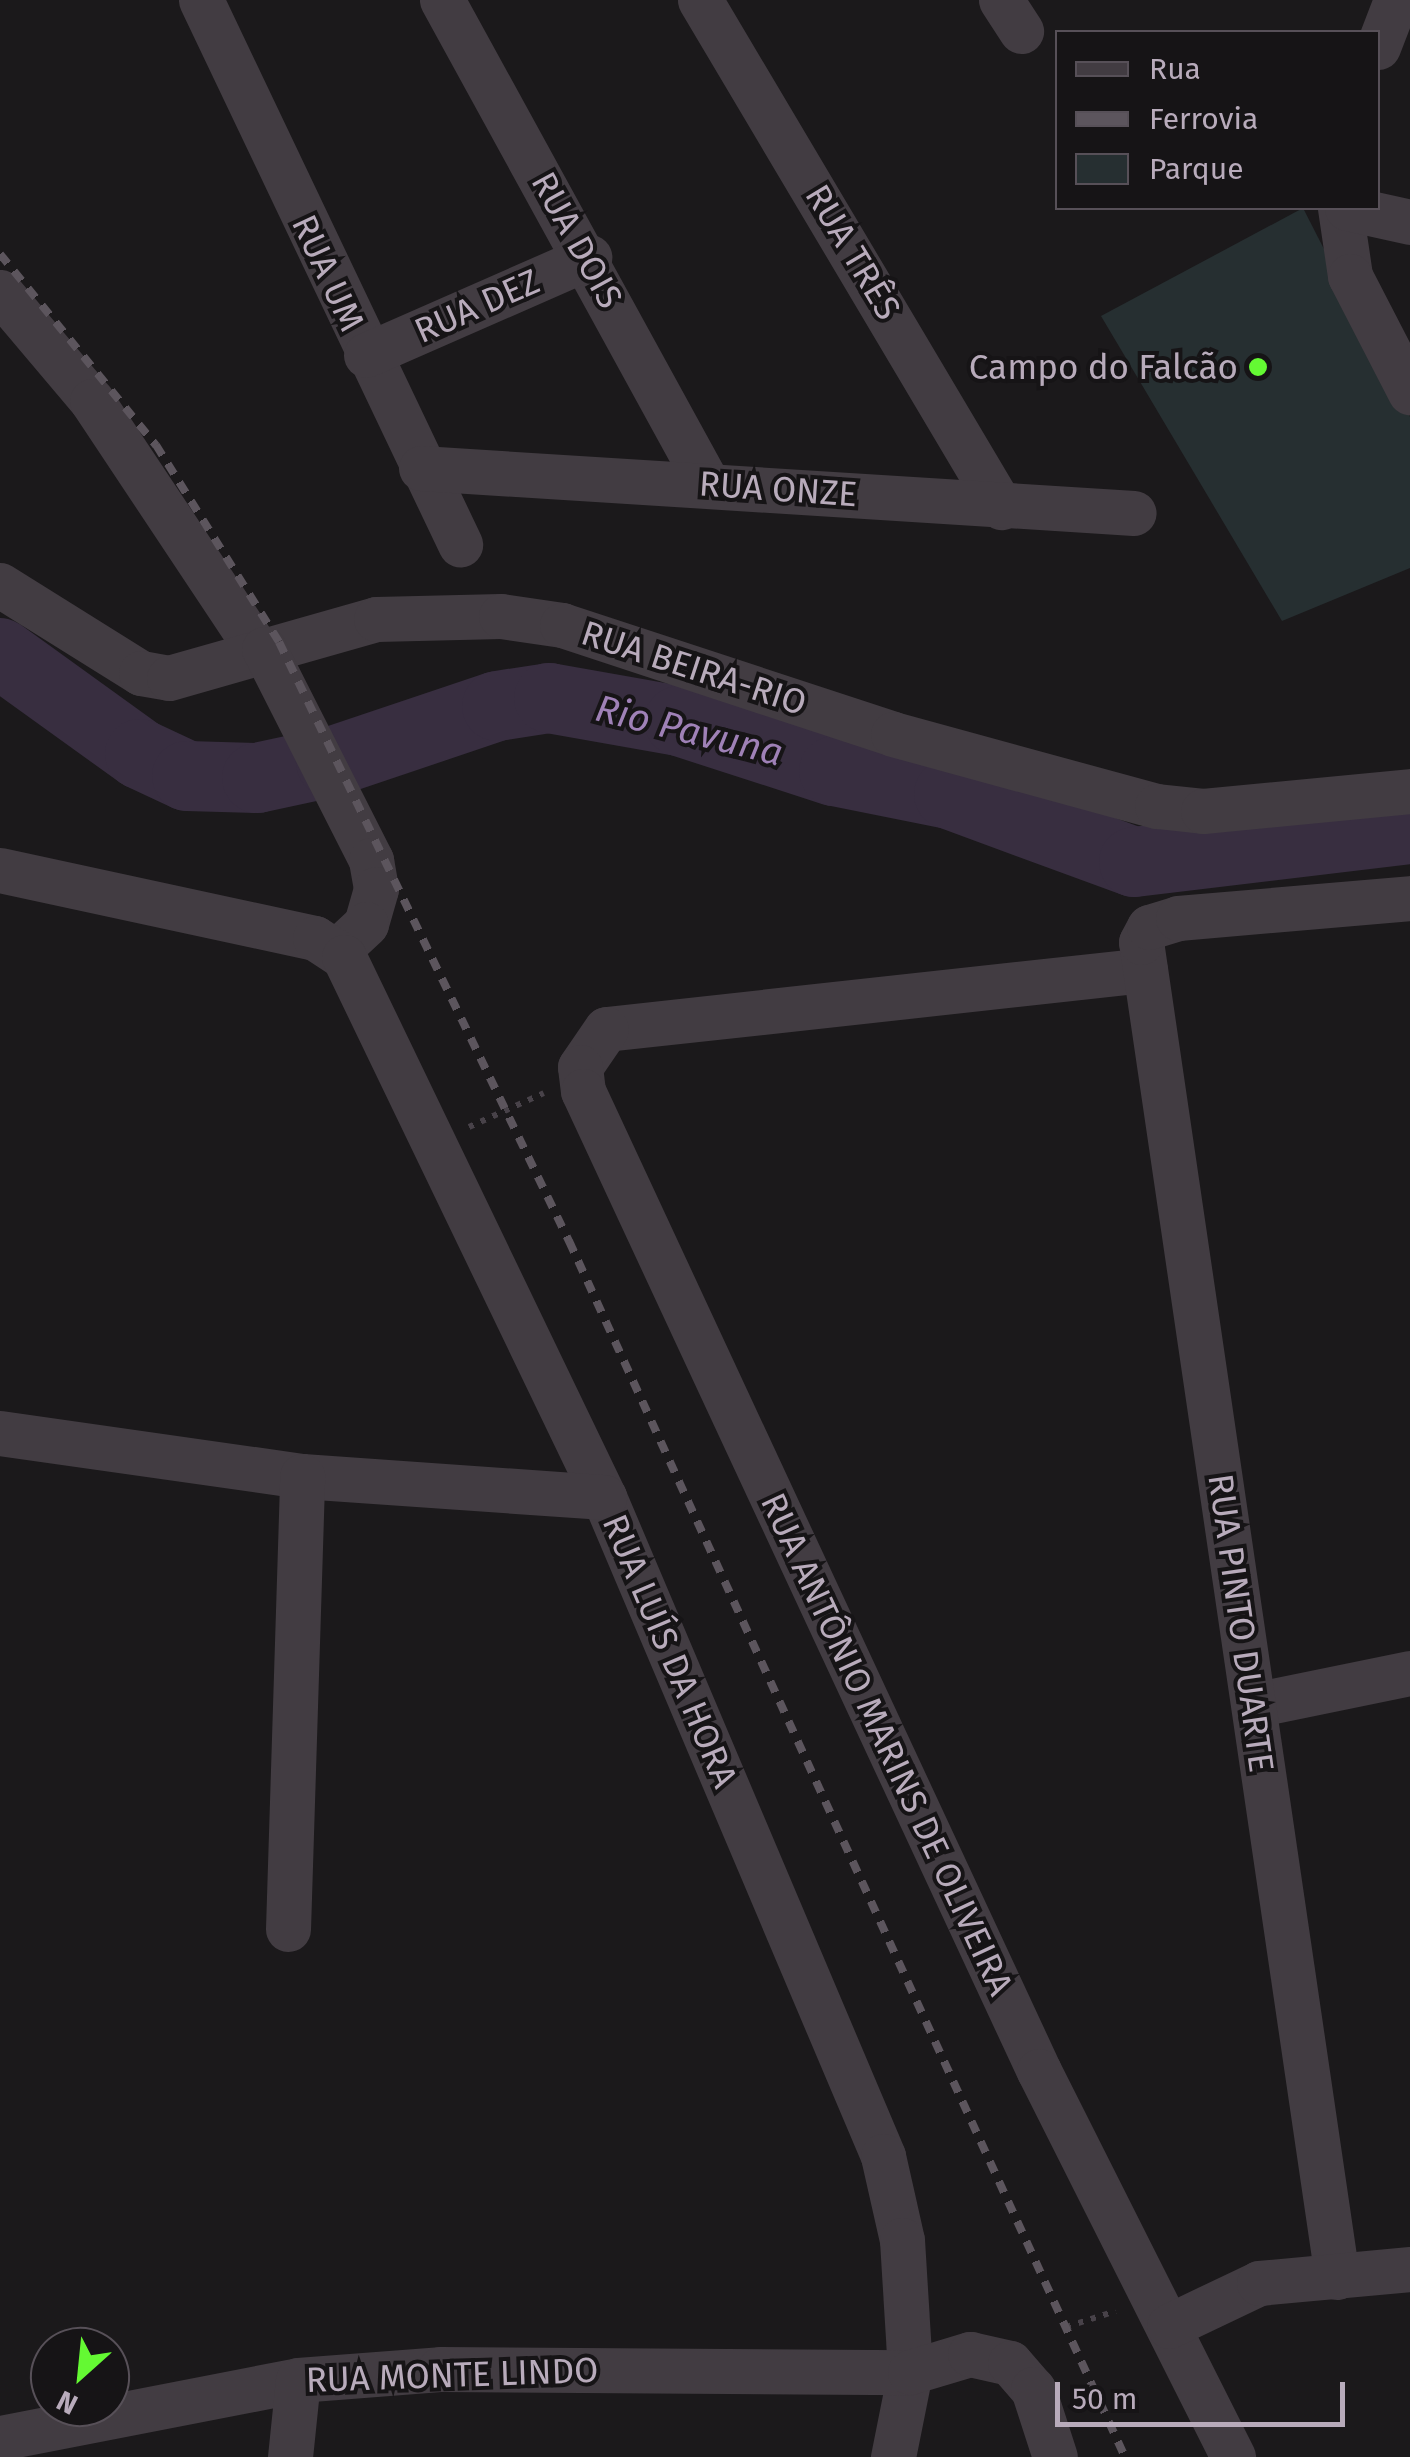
<!DOCTYPE html>
<meta charset="utf-8">
<style>
body{margin:0}
#map{position:relative;width:1410px;height:2457px;overflow:hidden;background:#1b191b;font-family:"Fira Sans",sans-serif}
div>[style]{position:absolute}
.green>*{inset:0;background:#262f31}
.river>*{height:70px;margin:-35px;padding:0 35px;transform-origin:35px;border-radius:35px;background:#382e40}
.path>*{height:6px;margin-top:-3px;transform-origin:0;background:repeating-linear-gradient(90deg,#484249 0 5px,transparent 0 13px)}
.minor>*{height:45px;margin:-22.5px;padding:0 22.5px;transform-origin:22.5px;border-radius:22.5px;background:#423c42}
.rail>*{height:8px;margin-top:-4px;transform-origin:0;background:repeating-linear-gradient(90deg,#5c555d 0 12px,transparent 0 22px)}
.dots>*{width:28px;height:28px;translate:-50% -50%;box-sizing:border-box;border:5px solid #161416;border-radius:50%}
span{translate:-50% -50%;white-space:nowrap;text-align:center;line-height:1.15;-webkit-text-stroke:8px #161416;paint-order:stroke}
.street-label{font-size:35px;color:#b8abbb}
.poi-label{font-size:35px;color:#b8abbb}
.right{translate:-100% -50%;text-align:right}
.water-label{font-size:38px;color:#9f81b7;font-style:italic}
.legend{position:absolute;left:1055px;top:30px;width:325px;height:180px;box-sizing:border-box;background:#161416;border:2px solid #575058;margin:0;padding:12px 18px;list-style:none;font-size:30px;color:#b8abbb}
.legend li{display:flex;align-items:center;gap:20px;height:50px}
.legend b{width:50px;border:2px solid #575058}
.north{position:absolute;left:30px;top:2327px;width:100px;height:100px;box-sizing:border-box;background:#161416;border:2px solid #575058;border-radius:50%;rotate:207deg;font-size:28px;font-weight:700;line-height:40px;text-align:center;color:#b8abbb}
.north::after{content:'';display:block;margin:auto;width:35px;height:45px;background:#64f933;clip-path:polygon(50% 0,100% 100%,50% 72%,0 100%)}
.scale{position:absolute;left:1055px;top:2382px;width:290px;height:45px;box-sizing:border-box;border:5px solid #b8abbb;border-top:0;padding-left:12px;font-size:30px;line-height:35px;white-space:nowrap;color:#b8abbb;-webkit-text-stroke:8px #161416;paint-order:stroke}
</style>
<div id="map">
<div class="green">
<i style="clip-path:polygon(1303px 208px,1410px 417px,1410px 568px,1282px 621px,1101px 316px)"></i>
</div>
<div class="river">
<i style="left:0;top:653px;width:173px;rotate:35.8deg"></i>
<i style="left:140px;top:754px;width:52px;rotate:25.1deg"></i>
<i style="left:187px;top:776px;width:70px;rotate:1.6deg"></i>
<i style="left:257px;top:778px;width:76px;rotate:-12.2deg"></i>
<i style="left:331px;top:762px;width:175px;rotate:-18.6deg"></i>
<i style="left:497px;top:706px;width:53px;rotate:-8.7deg"></i>
<i style="left:549px;top:698px;width:132px;rotate:10deg"></i>
<i style="left:679px;top:721px;width:163px;rotate:17.9deg"></i>
<i style="left:834px;top:771px;width:117px;rotate:11.3deg"></i>
<i style="left:949px;top:794px;width:197px;rotate:20.2deg"></i>
<i style="left:1134px;top:862px;width:278px;rotate:-6.8deg"></i>
</div>
<div class="path">
<i style="left:469px;top:1127px;width:82px;rotate:-24.4deg"></i>
<i style="left:1066px;top:2327px;width:52px;rotate:-17.7deg"></i>
</div>
<div class="minor">
<i style="left:201px;top:0;width:603px;rotate:64.54deg"></i>
<i style="left:442px;top:0;width:551px;rotate:61.25deg"></i>
<i style="left:700px;top:0;width:590px;rotate:59.3deg"></i>
<i style="left:1001px;top:0;width:37px;rotate:57deg"></i>
<i style="left:1378px;top:47px;width:50px;rotate:-69deg"></i>
<i style="left:1340px;top:208px;width:69px;rotate:81.6deg"></i>
<i style="left:1350px;top:276px;width:131px;rotate:62.7deg"></i>
<i style="left:1347px;top:208px;width:65px;rotate:12.5deg"></i>
<i style="left:0;top:292px;width:143px;rotate:49.8deg"></i>
<i style="left:92px;top:401px;width:300px;rotate:56.4deg"></i>
<i style="left:366px;top:355px;width:244px;rotate:-23.7deg"></i>
<i style="left:421px;top:468px;width:714px;rotate:3.61deg"></i>
<i style="left:0;top:585px;width:166px;rotate:32deg"></i>
<i style="left:141px;top:673px;width:28px;rotate:10deg"></i>
<i style="left:169px;top:678px;width:215px;rotate:-15.9deg"></i>
<i style="left:376px;top:619px;width:125px;rotate:-1.4deg"></i>
<i style="left:501px;top:616px;width:62px;rotate:8.4deg"></i>
<i style="left:562px;top:625px;width:348px;rotate:18.2deg"></i>
<i style="left:893px;top:734px;width:274px;rotate:15.3deg"></i>
<i style="left:1157px;top:806px;width:46px;rotate:6.2deg"></i>
<i style="left:1203px;top:811px;width:208px;rotate:-5.5deg"></i>
<i style="left:264px;top:649px;width:237px;rotate:63.1deg"></i>
<i style="left:371px;top:860px;width:29px;rotate:80deg"></i>
<i style="left:376px;top:889px;width:36px;rotate:106deg"></i>
<i style="left:366px;top:924px;width:40px;rotate:137deg"></i>
<i style="left:0;top:870px;width:322px;rotate:12.2deg"></i>
<i style="left:315px;top:938px;width:35px;rotate:33deg"></i>
<i style="left:344px;top:957px;width:599px;rotate:64.29deg"></i>
<i style="left:604px;top:1497px;width:716px;rotate:67.05deg"></i>
<i style="left:883px;top:2156px;width:86px;rotate:77.3deg"></i>
<i style="left:902px;top:2240px;width:132px;rotate:86.5deg"></i>
<i style="left:910px;top:2372px;width:87px;rotate:101.3deg"></i>
<i style="left:1145px;top:970px;width:542px;rotate:173.75deg"></i>
<i style="left:606px;top:1029px;width:46px;rotate:124.4deg"></i>
<i style="left:580px;top:1067px;width:24px;rotate:83deg"></i>
<i style="left:583px;top:1091px;width:1081px;rotate:65.05deg"></i>
<i style="left:1039px;top:2071px;width:432px;rotate:63.3deg"></i>
<i style="left:0;top:1433px;width:305px;rotate:8.1deg"></i>
<i style="left:302px;top:1476px;width:303px;rotate:4deg"></i>
<i style="left:1254px;top:1705px;width:159px;rotate:-11.6deg"></i>
<i style="left:288px;top:1929px;width:453px;rotate:-88.2deg"></i>
<i style="left:1337px;top:2277px;width:1349px;rotate:-98.35deg"></i>
<i style="left:1141px;top:942px;width:17px;rotate:-62deg"></i>
<i style="left:1149px;top:927px;width:30px;rotate:-17deg"></i>
<i style="left:1178px;top:918px;width:233px;rotate:-4.9deg"></i>
<i style="left:1169px;top:2326px;width:100px;rotate:-25.5deg"></i>
<i style="left:1259px;top:2283px;width:152px;rotate:-5.3deg"></i>
<i style="left:0;top:2438px;width:304px;rotate:-11deg"></i>
<i style="left:298px;top:2380px;width:142px;rotate:-4.4deg"></i>
<i style="left:440px;top:2369px;width:470px;rotate:0.4deg"></i>
<i style="left:910px;top:2372px;width:63px;rotate:-16.7deg"></i>
<i style="left:970px;top:2354px;width:41px;rotate:12.7deg"></i>
<i style="left:1010px;top:2363px;width:35px;rotate:49deg"></i>
<i style="left:1033px;top:2389px;width:71px;rotate:72.1deg"></i>
<i style="left:290px;top:2457px;width:77px;rotate:-84.1deg"></i>
</div>
<div class="rail">
<i style="left:0;top:254px;width:247px;rotate:50.8deg"></i>
<i style="left:156px;top:445px;width:232px;rotate:58deg"></i>
<i style="left:279px;top:642px;width:666px;rotate:64.17deg"></i>
<i style="left:569px;top:1241px;width:1337px;rotate:65.43deg"></i>
</div>
<div class="dots">
<i style="left:1258px;top:367px;background:#64f933"></i>
</div>
<div class="street-label">
<span style="left:577px;top:240px;rotate:61deg">RUA DOIS</span>
<span style="left:853px;top:252px;rotate:59deg">RUA TRÊS</span>
<span style="left:328px;top:273px;rotate:65deg">RUA UM</span>
<span style="left:477px;top:306px;rotate:-24deg">RUA DEZ</span>
<span style="left:778px;top:489px;rotate:4deg">RUA ONZE</span>
<span style="left:694px;top:668px;rotate:18deg">RUA BEIRA-RIO</span>
<span style="left:1241px;top:1623px;rotate:82deg">RUA PINTO DUARTE</span>
<span style="left:670px;top:1651px;rotate:67deg">RUA LUÍS DA HORA</span>
<span style="left:887px;top:1744px;rotate:65deg">RUA ANTÔNIO MARINS DE OLIVEIRA</span>
<span style="left:452px;top:2375px;rotate:-2deg">RUA MONTE LINDO</span>
</div>
<div class="poi-label">
<span class="right" style="left:1238px;top:367px">Campo do Falcão</span>
</div>
<div class="water-label">
<span style="left:689px;top:731px;rotate:14deg">Rio Pavuna</span>
</div>
<ul class="legend">
<li><b style="height:12px;background:#423c42"></b>Rua</li>
<li><b style="height:12px;background:#5c555d"></b>Ferrovia</li>
<li><b style="height:28px;background:#262f31"></b>Parque</li>
</ul>
<div class="north">N</div>
<div class="scale">50 m</div>
</div>
